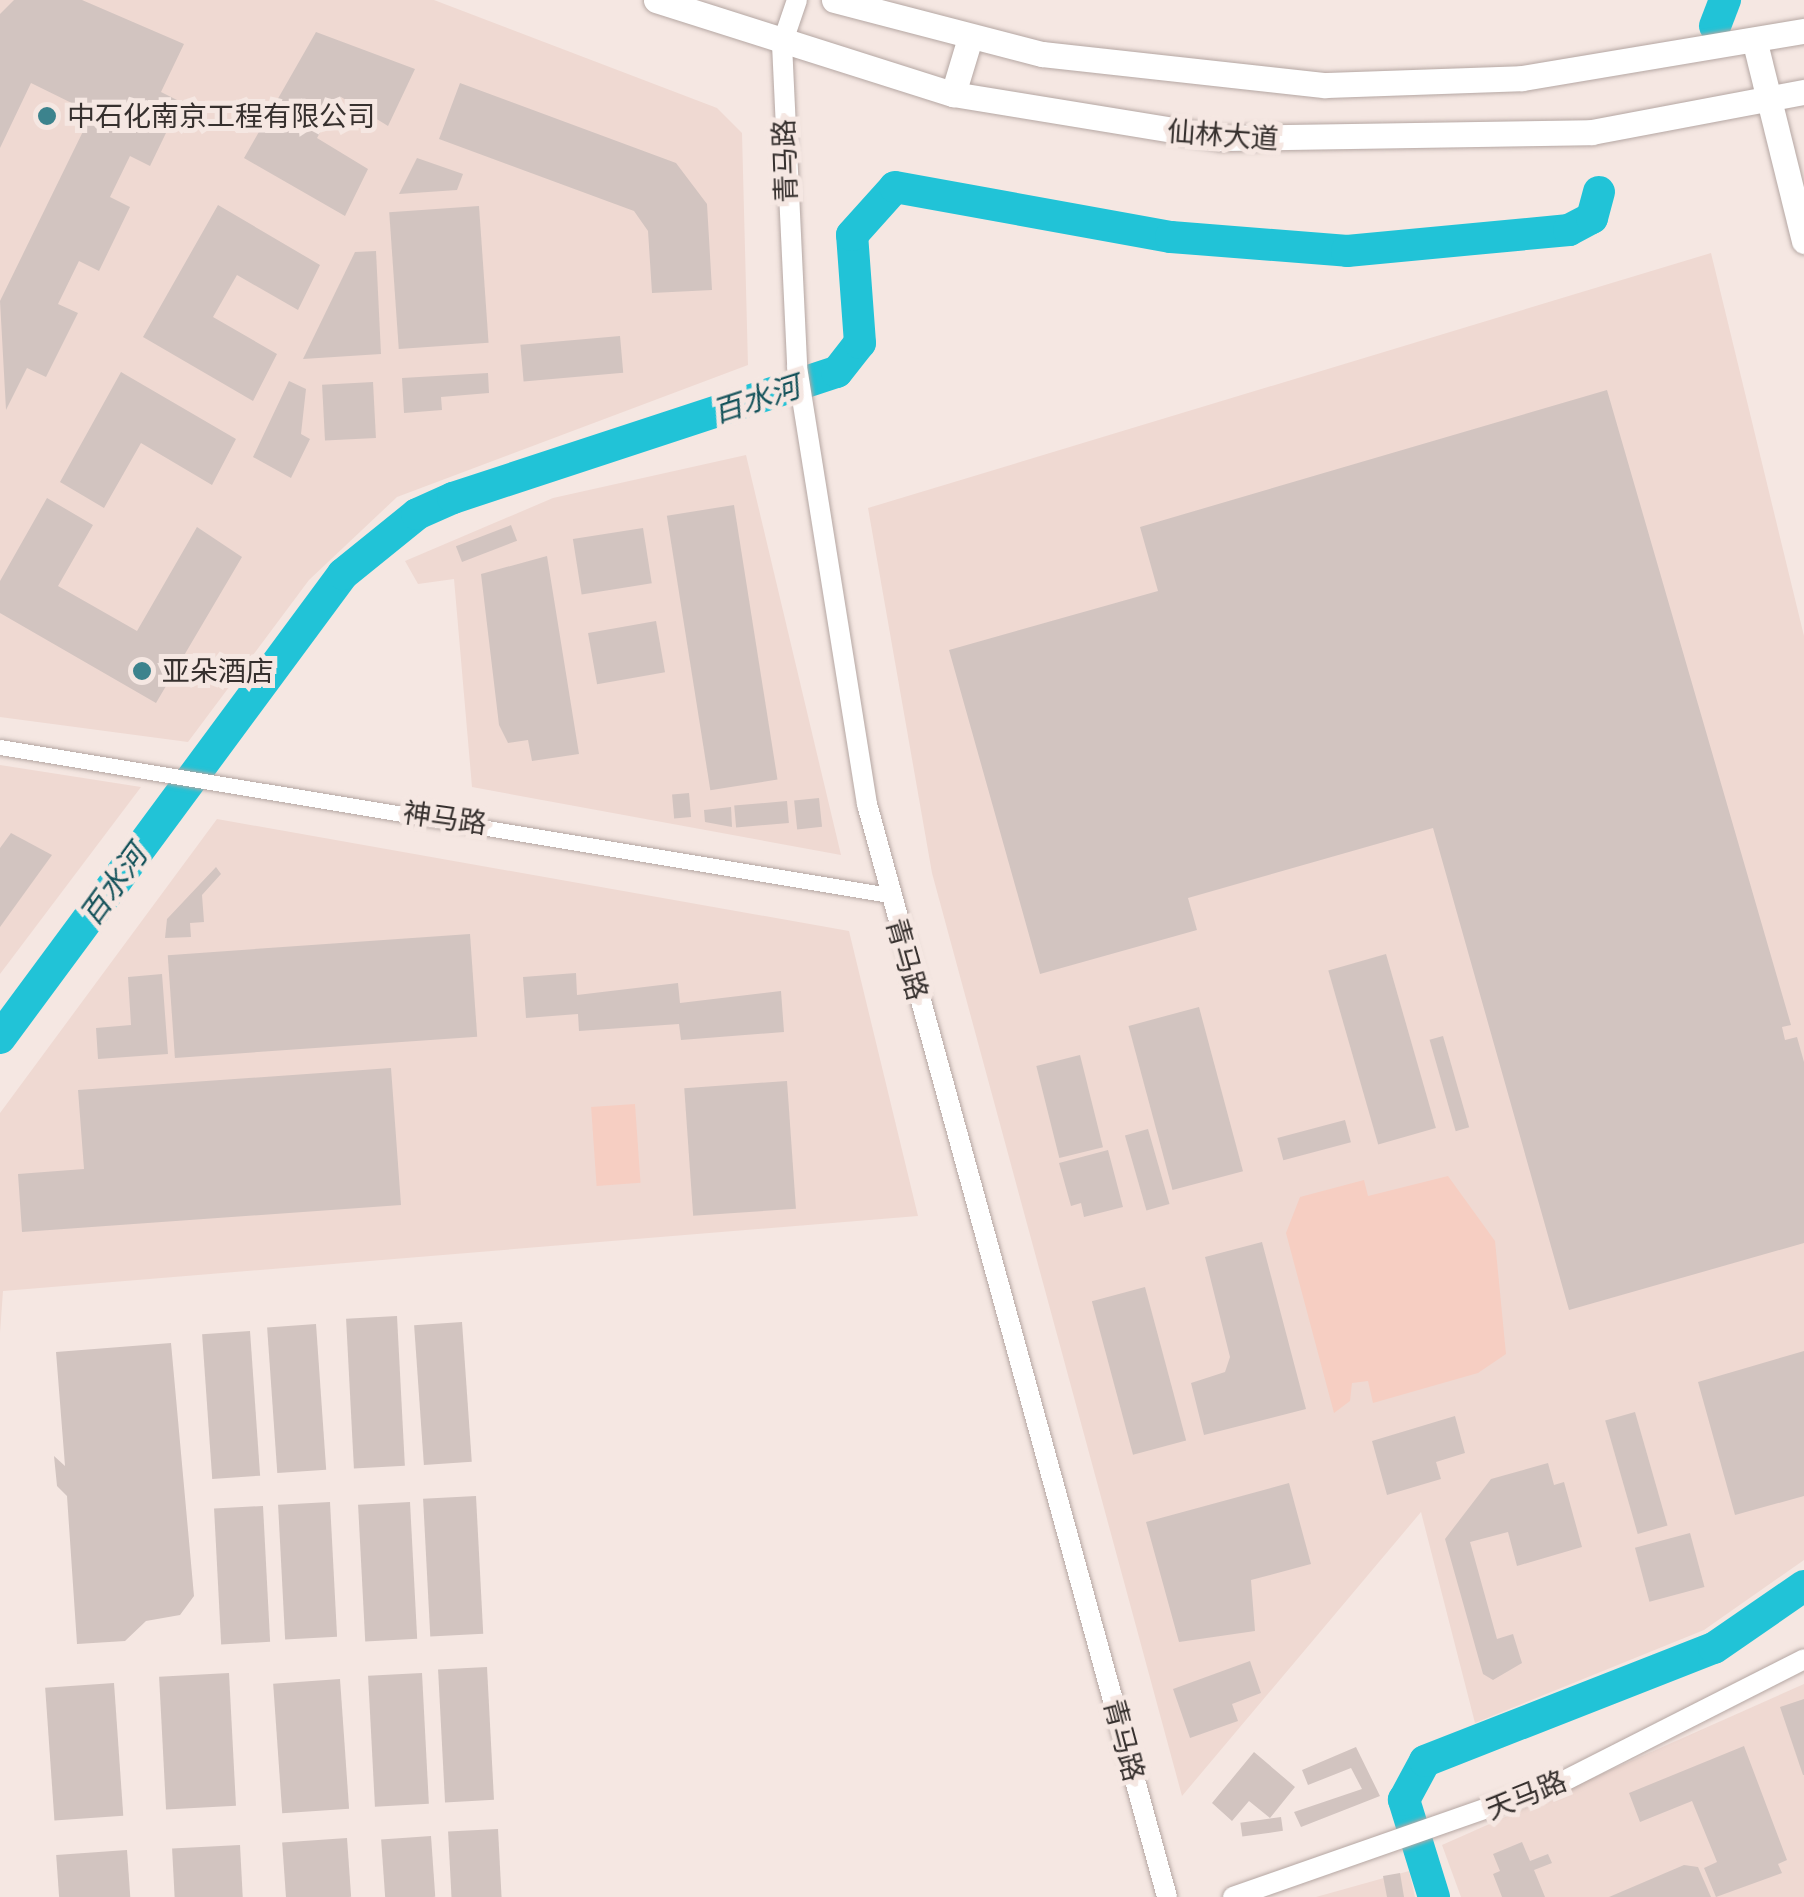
<!DOCTYPE html>
<meta charset="utf-8">
<style>
body{margin:0}
#map{position:relative;width:1804px;height:1897px;overflow:hidden;background:#f5e7e2;font-family:"PT Serif","Noto Sans SC",serif}
div>[style]{position:absolute}
.built>*{inset:0;background:#efd9d2}
.green>*{inset:0;background:#f6cec2;transform-origin:0 0}
.river>*{height:32px;margin:-16px;padding:0 16px;transform-origin:16px;border-radius:16px;background:#21c3d7}
.building>*{inset:0;background:#d2c4c0;transform-origin:0 0}
.roads{filter:drop-shadow(0 0 2px #b5a7a3) drop-shadow(0 0 2px #b5a7a3)}
.minor>*{height:15px;margin:-7.5px;padding:0 7.5px;transform-origin:7.5px;border-radius:7.5px;background:#fff}
.tertiary>*{height:20px;margin:-10px;padding:0 10px;transform-origin:10px;border-radius:10px;background:#fff}
.primary>*{height:25px;margin:-12.5px;padding:0 12.5px;transform-origin:12.5px;border-radius:12.5px;background:#fff}
.dots>*{width:28px;height:28px;translate:-50% -50%;box-sizing:border-box;border:5px solid #f5e7e2;border-radius:50%}
span{translate:-50% -50%;white-space:nowrap;text-align:center;line-height:1.15;-webkit-text-stroke:10px #f5e7e2;paint-order:stroke}
.poi-label{font-size:28px;color:#36302e}
.left{translate:0 -50%;text-align:left}
.street-label{font-size:28px;color:#36302e}
.water-label{font-size:30px;color:#14525a;font-style:italic}
</style>
<div id="map">
<div class="built">
<i style="clip-path:polygon(0 0,434px 0,717px 108px,742px 133px,748px 365px,397px 497px,309px 580px,188px 742px,0 717px)"></i>
<i style="clip-path:polygon(1711px 253px,1804px 636px,1804px 1560px,1704px 1630px,1475px 1723px,1421px 1512px,1182px 1796px,932px 873px,868px 508px)"></i>
<i style="clip-path:polygon(746px 455px,841px 855px,472px 787px,454px 579px,418px 584px,405px 561px,553px 498px)"></i>
<i style="clip-path:polygon(0 765px,141px 787px,0 974px)"></i>
<i style="clip-path:polygon(217px 819px,849px 931px,918px 1216px,3px 1291px,0 1333px,0 1113px)"></i>
<i style="clip-path:polygon(1804px 1684px,1804px 1897px,1461px 1897px,1442px 1845px)"></i>
<i style="clip-path:polygon(1409px 1871px,1415px 1897px,1316px 1897px)"></i>
</div>
<div class="green">
<i style="left:635px;top:1104px;width:79px;height:44px;rotate:86deg"></i>
<i style="clip-path:polygon(1448px 1176px,1495px 1241px,1506px 1354px,1478px 1373px,1373px 1403px,1368px 1381px,1352px 1383px,1350px 1401px,1334px 1413px,1286px 1233px,1300px 1197px,1364px 1180px,1368px 1196px)"></i>
</div>
<div class="river">
<i style="left:1715px;top:26px;width:28px;rotate:-69deg"></i>
<i style="left:0;top:1038px;width:577px;rotate:-53.53deg"></i>
<i style="left:343px;top:574px;width:95px;rotate:-39deg"></i>
<i style="left:417px;top:514px;width:39px;rotate:-24deg"></i>
<i style="left:453px;top:498px;width:404px;rotate:-18.2deg"></i>
<i style="left:837px;top:372px;width:37px;rotate:-52deg"></i>
<i style="left:860px;top:343px;width:108px;rotate:-94.2deg"></i>
<i style="left:852px;top:235px;width:64px;rotate:-48.1deg"></i>
<i style="left:895px;top:187px;width:280px;rotate:10.3deg"></i>
<i style="left:1171px;top:237px;width:177px;rotate:4.5deg"></i>
<i style="left:1347px;top:251px;width:223px;rotate:-5.4deg"></i>
<i style="left:1569px;top:230px;width:26px;rotate:-28deg"></i>
<i style="left:1592px;top:218px;width:27px;rotate:-75deg"></i>
<i style="left:1434px;top:1897px;width:102px;rotate:-107.2deg"></i>
<i style="left:1404px;top:1800px;width:44px;rotate:-61.7deg"></i>
<i style="left:1425px;top:1761px;width:310px;rotate:-21.4deg"></i>
<i style="left:1714px;top:1648px;width:109px;rotate:-34.6deg"></i>
</div>
<div class="building">
<i style="clip-path:polygon(14px 0,82px 0,184px 44px,161px 92px,181px 102px,150px 166px,130px 156px,110px 197px,130px 207px,99px 271px,79px 261px,58px 304px,78px 313px,46px 377px,27px 368px,6px 410px,0 301px,92px 113px,31px 83px,0 148px,0 14px)"></i>
<i style="clip-path:polygon(316px 32px,415px 69px,388px 126px,341px 97px,317px 138px,368px 169px,345px 216px,244px 158px)"></i>
<i style="clip-path:polygon(460px 83px,676px 163px,707px 204px,712px 290px,652px 293px,648px 231px,634px 211px,439px 139px)"></i>
<i style="clip-path:polygon(417px 158px,463px 174px,457px 190px,399px 194px)"></i>
<i style="clip-path:polygon(218px 205px,320px 265px,298px 310px,237px 275px,213px 317px,277px 354px,253px 401px,143px 337px)"></i>
<i style="left:479px;top:206px;width:137px;height:90px;rotate:86deg"></i>
<i style="clip-path:polygon(376px 251px,381px 354px,303px 359px,355px 252px)"></i>
<i style="left:620px;top:336px;width:37px;height:100px;rotate:85deg"></i>
<i style="clip-path:polygon(121px 372px,236px 439px,212px 485px,141px 443px,104px 508px,60px 482px)"></i>
<i style="clip-path:polygon(488px 373px,489px 393px,441px 397px,442px 410px,404px 413px,402px 378px)"></i>
<i style="clip-path:polygon(289px 381px,306px 389px,301px 434px,310px 439px,291px 478px,253px 457px)"></i>
<i style="left:373px;top:382px;width:56px;height:51px;rotate:87deg"></i>
<i style="clip-path:polygon(1607px 390px,1791px 1025px,1782px 1027px,1785px 1040px,1797px 1037px,1804px 1062px,1804px 1243px,1569px 1310px,1433px 828px,1188px 898px,1197px 930px,1040px 974px,949px 650px,1158px 591px,1140px 527px)"></i>
<i style="clip-path:polygon(47px 498px,93px 525px,58px 586px,137px 631px,197px 527px,242px 557px,156px 703px,0 613px,0 581px)"></i>
<i style="left:734px;top:505px;width:278px;height:68px;rotate:81deg"></i>
<i style="left:511px;top:525px;width:17px;height:59px;rotate:69deg"></i>
<i style="left:643px;top:528px;width:56px;height:71px;rotate:81deg"></i>
<i style="clip-path:polygon(547px 556px,579px 754px,532px 761px,528px 740px,508px 743px,499px 725px,481px 574px)"></i>
<i style="left:656px;top:621px;width:52px;height:69px;rotate:80deg"></i>
<i style="left:689px;top:793px;width:24px;height:17px;rotate:85deg"></i>
<i style="left:819px;top:798px;width:29px;height:25px;rotate:84deg"></i>
<i style="left:787px;top:801px;width:22px;height:53px;rotate:85deg"></i>
<i style="clip-path:polygon(731px 807px,732px 827px,705px 822px,704px 810px)"></i>
<i style="clip-path:polygon(11px 833px,52px 855px,0 927px,0 848px)"></i>
<i style="clip-path:polygon(216px 867px,221px 874px,202px 895px,204px 922px,190px 923px,191px 937px,165px 938px,167px 919px)"></i>
<i style="left:470px;top:934px;width:103px;height:303px;rotate:86deg"></i>
<i style="left:1386px;top:954px;width:181px;height:60px;rotate:74deg"></i>
<i style="clip-path:polygon(576px 973px,577px 995px,678px 983px,680px 1003px,781px 991px,784px 1032px,681px 1040px,679px 1024px,579px 1031px,578px 1014px,526px 1018px,523px 977px)"></i>
<i style="clip-path:polygon(162px 974px,168px 1054px,98px 1059px,96px 1028px,131px 1025px,128px 977px)"></i>
<i style="left:1199px;top:1007px;width:170px;height:73px;rotate:75deg"></i>
<i style="left:1443px;top:1036px;width:95px;height:14px;rotate:74deg"></i>
<i style="left:1080px;top:1055px;width:95px;height:45px;rotate:76deg"></i>
<i style="clip-path:polygon(391px 1068px,401px 1205px,22px 1232px,18px 1174px,84px 1169px,78px 1090px)"></i>
<i style="left:787px;top:1081px;width:128px;height:103px;rotate:86deg"></i>
<i style="left:1345px;top:1120px;width:23px;height:70px;rotate:75deg"></i>
<i style="left:1148px;top:1129px;width:78px;height:24px;rotate:74deg"></i>
<i style="clip-path:polygon(1108px 1150px,1123px 1207px,1084px 1217px,1081px 1203px,1071px 1206px,1059px 1163px)"></i>
<i style="clip-path:polygon(1262px 1242px,1306px 1409px,1204px 1435px,1191px 1383px,1225px 1372px,1230px 1357px,1205px 1257px)"></i>
<i style="left:1145px;top:1287px;width:159px;height:55px;rotate:75deg"></i>
<i style="left:397px;top:1316px;width:150px;height:51px;rotate:87deg"></i>
<i style="left:462px;top:1322px;width:140px;height:48px;rotate:86deg"></i>
<i style="left:316px;top:1324px;width:146px;height:49px;rotate:86deg"></i>
<i style="left:250px;top:1331px;width:145px;height:48px;rotate:86deg"></i>
<i style="clip-path:polygon(171px 1343px,194px 1596px,180px 1615px,146px 1621px,125px 1641px,77px 1644px,67px 1496px,57px 1486px,54px 1456px,65px 1466px,56px 1352px)"></i>
<i style="clip-path:polygon(1804px 1351px,1804px 1496px,1735px 1515px,1698px 1382px)"></i>
<i style="left:1635px;top:1412px;width:118px;height:31px;rotate:74deg"></i>
<i style="clip-path:polygon(1455px 1416px,1465px 1453px,1436px 1462px,1441px 1479px,1387px 1495px,1372px 1441px)"></i>
<i style="clip-path:polygon(1548px 1463px,1554px 1485px,1564px 1482px,1582px 1547px,1517px 1566px,1508px 1532px,1470px 1542px,1497px 1639px,1513px 1634px,1522px 1663px,1493px 1680px,1483px 1674px,1445px 1539px,1491px 1479px)"></i>
<i style="clip-path:polygon(1289px 1483px,1311px 1564px,1251px 1580px,1255px 1631px,1179px 1642px,1146px 1522px)"></i>
<i style="left:476px;top:1496px;width:138px;height:53px;rotate:87deg"></i>
<i style="left:330px;top:1502px;width:135px;height:52px;rotate:87deg"></i>
<i style="left:410px;top:1502px;width:137px;height:52px;rotate:87deg"></i>
<i style="left:263px;top:1506px;width:136px;height:49px;rotate:87deg"></i>
<i style="left:1690px;top:1533px;width:56px;height:57px;rotate:75deg"></i>
<i style="clip-path:polygon(1250px 1661px,1261px 1693px,1232px 1704px,1238px 1721px,1190px 1738px,1173px 1689px)"></i>
<i style="left:487px;top:1667px;width:133px;height:49px;rotate:87deg"></i>
<i style="left:229px;top:1673px;width:133px;height:70px;rotate:87deg"></i>
<i style="left:422px;top:1673px;width:131px;height:54px;rotate:87deg"></i>
<i style="left:340px;top:1679px;width:130px;height:67px;rotate:86deg"></i>
<i style="left:114px;top:1683px;width:133px;height:69px;rotate:86deg"></i>
<i style="clip-path:polygon(1804px 1699px,1804px 1775px,1803px 1775px,1780px 1707px)"></i>
<i style="clip-path:polygon(1744px 1746px,1787px 1860px,1778px 1864px,1782px 1873px,1716px 1897px,1704px 1868px,1717px 1862px,1692px 1801px,1640px 1822px,1629px 1793px)"></i>
<i style="clip-path:polygon(1356px 1747px,1380px 1796px,1301px 1827px,1294px 1812px,1362px 1789px,1351px 1768px,1308px 1785px,1302px 1770px)"></i>
<i style="clip-path:polygon(1254px 1752px,1295px 1787px,1270px 1818px,1249px 1801px,1232px 1821px,1212px 1803px)"></i>
<i style="left:1281px;top:1817px;width:14px;height:41px;rotate:82deg"></i>
<i style="left:498px;top:1829px;width:68px;height:50px;rotate:87deg"></i>
<i style="left:431px;top:1836px;width:61px;height:50px;rotate:86deg"></i>
<i style="left:347px;top:1838px;width:59px;height:65px;rotate:86deg"></i>
<i style="clip-path:polygon(1522px 1842px,1530px 1861px,1548px 1854px,1552px 1863px,1534px 1870px,1545px 1897px,1502px 1897px,1493px 1874px,1500px 1871px,1493px 1854px)"></i>
<i style="left:240px;top:1845px;width:52px;height:68px;rotate:87deg"></i>
<i style="left:127px;top:1850px;width:47px;height:71px;rotate:86deg"></i>
<i style="clip-path:polygon(1684px 1865px,1698px 1867px,1711px 1897px,1609px 1897px)"></i>
<i style="clip-path:polygon(1400px 1873px,1404px 1897px,1387px 1897px,1383px 1876px)"></i>
</div>
<div class="roads">
<div class="minor">
<i style="left:0;top:747px;width:901px;rotate:9.45deg"></i>
</div>
<div class="tertiary">
<i style="left:797px;top:0;width:46px;rotate:108.8deg"></i>
<i style="left:782px;top:44px;width:323px;rotate:87.3deg"></i>
<i style="left:797px;top:367px;width:443px;rotate:80.9deg"></i>
<i style="left:867px;top:804px;width:1133px;rotate:74.65deg"></i>
<i style="left:1233px;top:1897px;width:349px;rotate:-19.3deg"></i>
<i style="left:1562px;top:1782px;width:271px;rotate:-26.9deg"></i>
</div>
<div class="primary">
<i style="left:656px;top:0;width:312px;rotate:17.6deg"></i>
<i style="left:953px;top:94px;width:272px;rotate:9.3deg"></i>
<i style="left:1221px;top:138px;width:371px;rotate:-0.9deg"></i>
<i style="left:1592px;top:132px;width:216px;rotate:-10.7deg"></i>
<i style="left:834px;top:0;width:215px;rotate:14.6deg"></i>
<i style="left:1042px;top:54px;width:285px;rotate:6.3deg"></i>
<i style="left:1325px;top:85px;width:197px;rotate:-2deg"></i>
<i style="left:1522px;top:78px;width:286px;rotate:-9.5deg"></i>
<i style="left:1755px;top:43px;width:204px;rotate:76.1deg"></i>
<i style="left:953px;top:94px;width:55px;rotate:-73.2deg"></i>
</div>
</div>
<div class="dots">
<i style="left:47px;top:116px;background:#3c838d"></i>
<i style="left:142px;top:671px;background:#3c838d"></i>
</div>
<div class="poi-label">
<span class="left" style="left:67px;top:116px">中石化南京工程有限公司</span>
<span class="left" style="left:162px;top:671px">亚朵酒店</span>
</div>
<div class="street-label">
<span style="left:1223px;top:135px;rotate:4deg">仙林大道</span>
<span style="left:785px;top:161px;rotate:-92deg">青马路</span>
<span style="left:445px;top:818px;rotate:8deg">神马路</span>
<span style="left:907px;top:959px;rotate:74deg">青马路</span>
<span style="left:1124px;top:1740px;rotate:75deg">青马路</span>
<span style="left:1526px;top:1795px;rotate:-22deg">天马路</span>
</div>
<div class="water-label">
<span style="left:756px;top:399px;rotate:-18deg">百水河</span>
<span style="left:113px;top:885px;rotate:-54deg">百水河</span>
</div>
</div>
